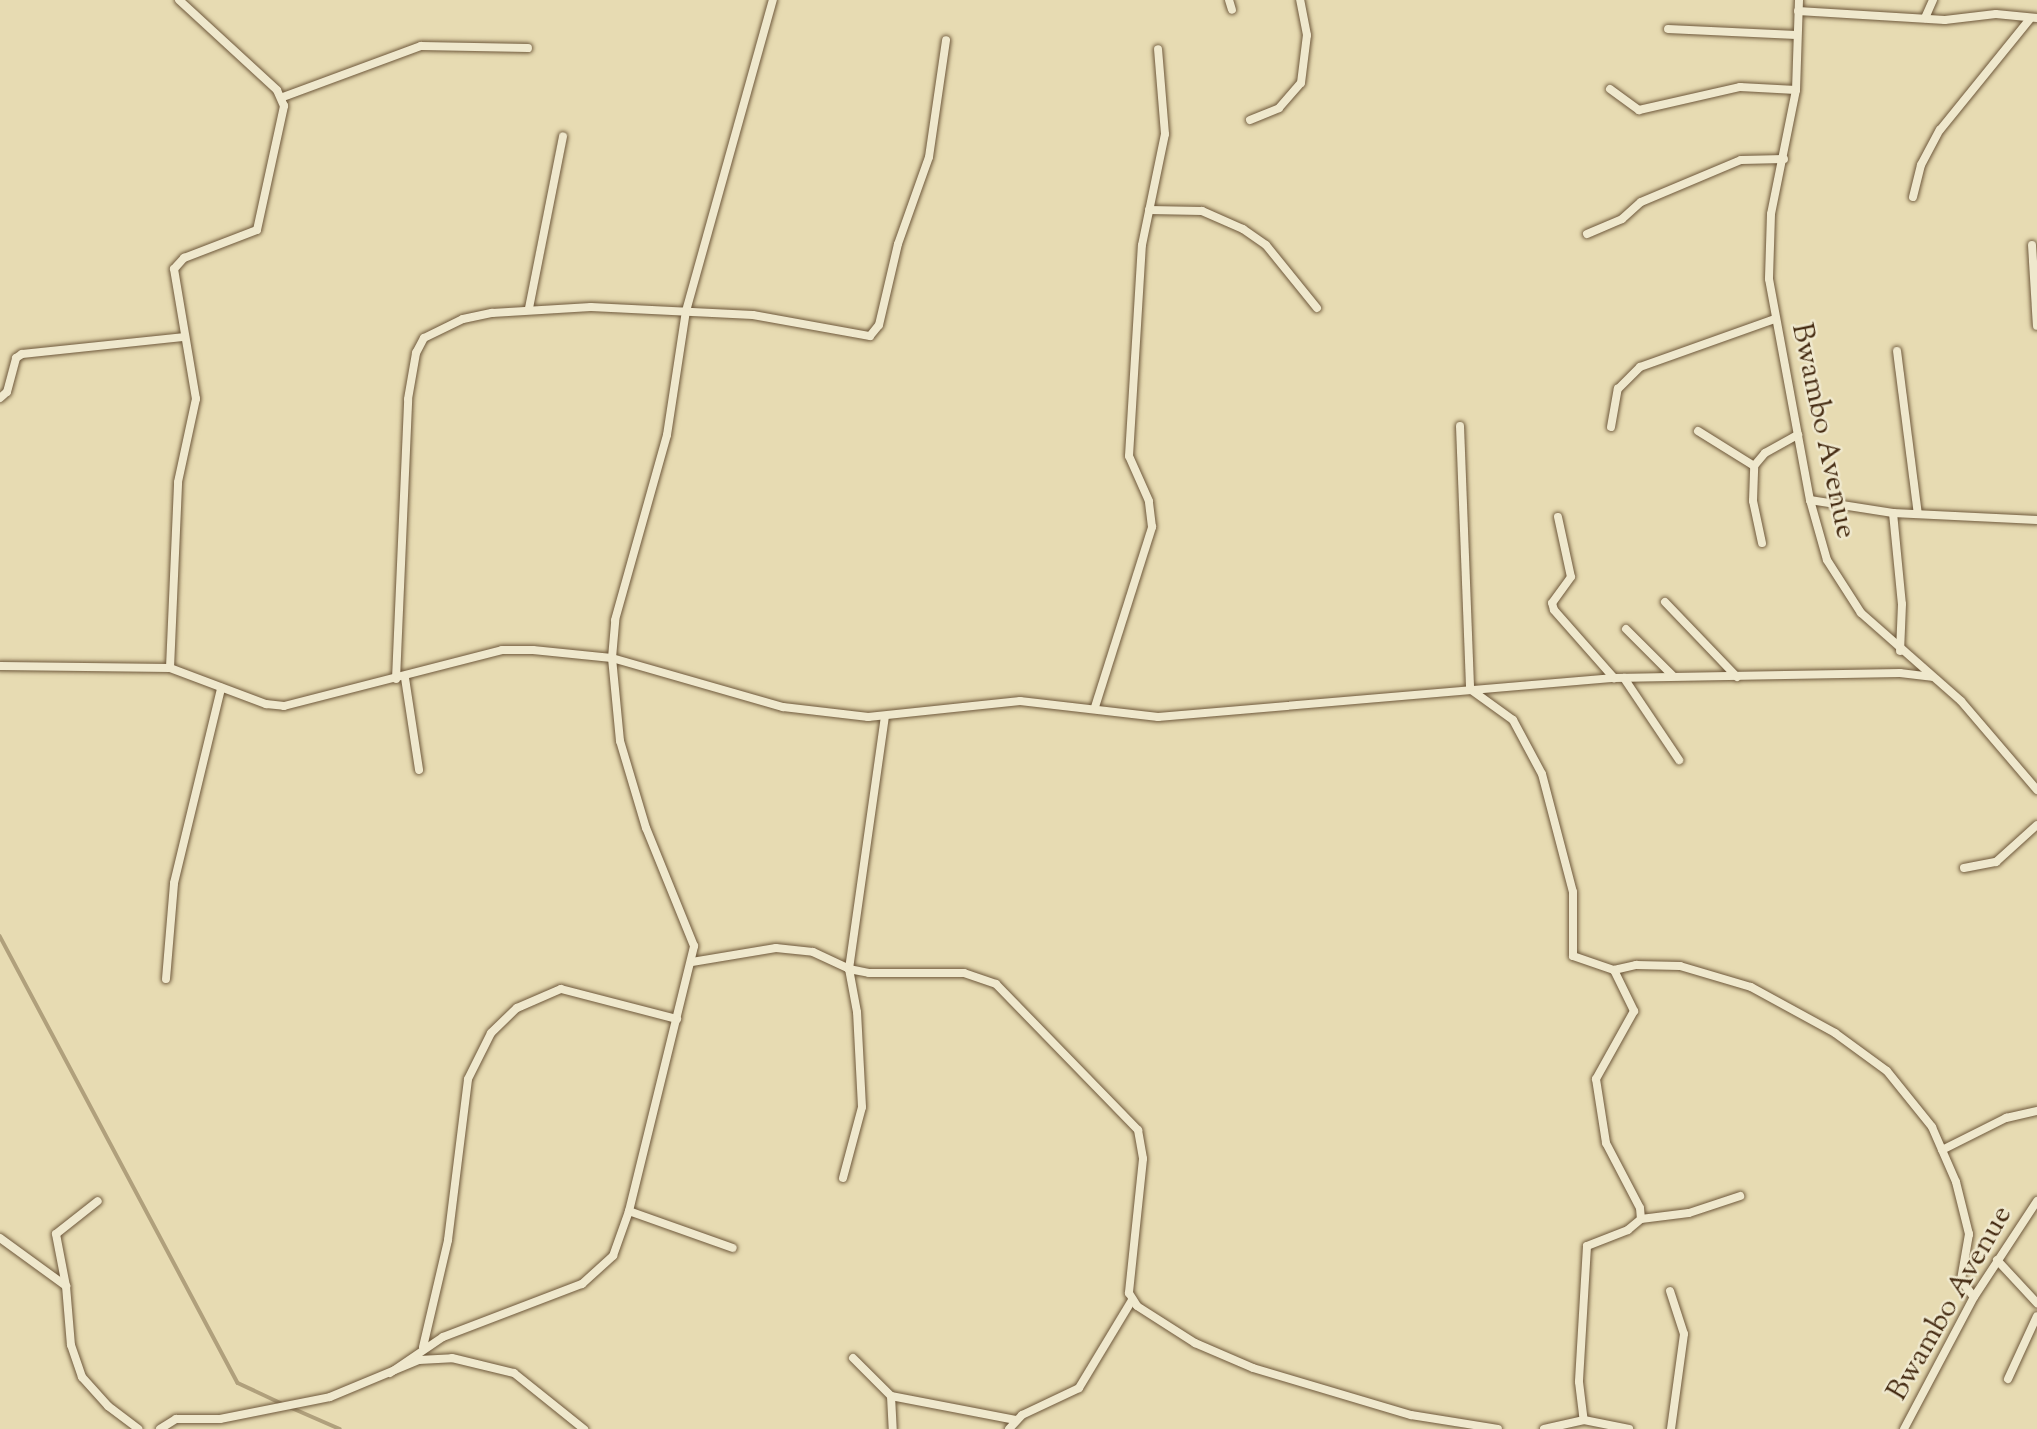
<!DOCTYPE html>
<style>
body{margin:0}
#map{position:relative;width:2037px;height:1429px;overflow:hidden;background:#e7dbb2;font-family:"Sorts Mill Goudy",serif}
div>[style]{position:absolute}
.stream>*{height:3.5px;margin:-1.75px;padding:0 1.75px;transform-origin:1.75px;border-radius:1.75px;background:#b0a07c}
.roads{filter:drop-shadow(0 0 2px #6e583b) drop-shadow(0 0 2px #6e583b)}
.minor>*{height:8px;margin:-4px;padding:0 4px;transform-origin:4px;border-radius:4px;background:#efe8cd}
span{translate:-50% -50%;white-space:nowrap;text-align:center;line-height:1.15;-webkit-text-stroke:5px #efe8cd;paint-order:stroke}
.street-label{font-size:30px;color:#462c13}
</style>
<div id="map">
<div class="stream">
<i style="left:0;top:936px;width:506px;rotate:61.97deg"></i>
<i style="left:238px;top:1383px;width:52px;rotate:25.1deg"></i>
<i style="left:292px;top:1408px;width:52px;rotate:23.6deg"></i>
</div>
<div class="roads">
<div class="minor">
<i style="left:1229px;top:0;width:10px;rotate:73deg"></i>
<i style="left:1799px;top:0;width:90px;rotate:91.9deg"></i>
<i style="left:1796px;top:90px;width:126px;rotate:101.4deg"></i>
<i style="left:1771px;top:214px;width:65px;rotate:91.8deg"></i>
<i style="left:1769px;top:279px;width:225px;rotate:79.5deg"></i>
<i style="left:1810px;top:500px;width:62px;rotate:74.2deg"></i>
<i style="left:1827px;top:560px;width:63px;rotate:57.3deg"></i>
<i style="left:1861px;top:613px;width:133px;rotate:41.3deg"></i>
<i style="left:1961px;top:701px;width:117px;rotate:49.5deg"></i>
<i style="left:1798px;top:11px;width:147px;rotate:3.5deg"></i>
<i style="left:1945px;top:20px;width:51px;rotate:-6.7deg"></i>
<i style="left:1996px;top:14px;width:41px;rotate:5.6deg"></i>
<i style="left:1925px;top:18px;width:20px;rotate:-66deg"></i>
<i style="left:1668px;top:29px;width:128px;rotate:2.7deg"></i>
<i style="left:1610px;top:89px;width:36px;rotate:36deg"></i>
<i style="left:1639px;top:110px;width:104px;rotate:-12.8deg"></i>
<i style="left:1740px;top:87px;width:56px;rotate:3.1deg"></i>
<i style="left:283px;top:97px;width:147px;rotate:-20.3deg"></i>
<i style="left:421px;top:46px;width:107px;rotate:1.1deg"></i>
<i style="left:1250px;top:120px;width:31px;rotate:-22deg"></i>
<i style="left:1279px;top:108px;width:33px;rotate:-49deg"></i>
<i style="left:1301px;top:83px;width:48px;rotate:-82.9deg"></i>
<i style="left:1307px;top:35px;width:36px;rotate:-101deg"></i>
<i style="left:1913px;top:197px;width:33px;rotate:-76deg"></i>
<i style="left:1921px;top:165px;width:40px;rotate:-62deg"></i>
<i style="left:1940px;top:130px;width:143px;rotate:-51deg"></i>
<i style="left:1149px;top:210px;width:53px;rotate:1.1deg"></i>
<i style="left:1202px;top:211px;width:45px;rotate:23.7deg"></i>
<i style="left:1243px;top:229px;width:28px;rotate:35deg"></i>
<i style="left:1266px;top:245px;width:81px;rotate:51deg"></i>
<i style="left:1587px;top:234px;width:38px;rotate:-23deg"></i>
<i style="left:1622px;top:219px;width:25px;rotate:-42deg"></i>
<i style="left:1641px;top:202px;width:108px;rotate:-22.8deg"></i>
<i style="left:1741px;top:160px;width:43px;rotate:-1.3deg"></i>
<i style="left:2032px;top:245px;width:81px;rotate:86.5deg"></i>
<i style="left:529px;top:308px;width:175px;rotate:-78.8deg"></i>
<i style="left:1897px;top:351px;width:164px;rotate:82.7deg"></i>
<i style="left:0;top:398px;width:9px;rotate:-41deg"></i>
<i style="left:7px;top:392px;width:35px;rotate:-75deg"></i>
<i style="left:16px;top:358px;width:7px;rotate:-34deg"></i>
<i style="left:22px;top:354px;width:164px;rotate:-6deg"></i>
<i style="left:1460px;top:426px;width:263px;rotate:87.8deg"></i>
<i style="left:1470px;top:689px;width:53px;rotate:35.8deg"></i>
<i style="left:1513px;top:720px;width:61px;rotate:61.8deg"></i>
<i style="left:1542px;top:774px;width:122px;rotate:75.3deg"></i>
<i style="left:1573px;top:892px;width:64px;rotate:90deg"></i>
<i style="left:1573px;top:956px;width:43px;rotate:18.9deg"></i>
<i style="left:1614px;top:970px;width:46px;rotate:64deg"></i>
<i style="left:1634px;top:1011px;width:78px;rotate:119.2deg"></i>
<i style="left:1596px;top:1079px;width:65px;rotate:81.1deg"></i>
<i style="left:1606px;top:1143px;width:73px;rotate:62.4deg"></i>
<i style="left:1640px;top:1208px;width:11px;rotate:85deg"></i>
<i style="left:1641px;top:1219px;width:17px;rotate:140deg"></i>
<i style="left:1628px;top:1230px;width:44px;rotate:158.7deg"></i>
<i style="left:1587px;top:1246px;width:136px;rotate:93.4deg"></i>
<i style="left:1579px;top:1382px;width:38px;rotate:83deg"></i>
<i style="left:1611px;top:427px;width:39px;rotate:-80deg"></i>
<i style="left:1618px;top:389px;width:31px;rotate:-45deg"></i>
<i style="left:1640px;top:367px;width:143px;rotate:-19.6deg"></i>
<i style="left:1698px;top:431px;width:66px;rotate:32deg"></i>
<i style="left:1810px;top:500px;width:84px;rotate:8.9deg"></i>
<i style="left:1893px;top:513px;width:144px;rotate:2.8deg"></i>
<i style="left:1893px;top:513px;width:91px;rotate:84.4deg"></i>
<i style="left:1902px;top:604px;width:47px;rotate:92.4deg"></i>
<i style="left:1558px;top:517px;width:61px;rotate:77.8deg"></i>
<i style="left:1571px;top:577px;width:32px;rotate:126deg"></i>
<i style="left:1552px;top:603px;width:7px;rotate:74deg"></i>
<i style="left:1554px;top:610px;width:91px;rotate:48.6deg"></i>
<i style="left:1762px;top:543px;width:43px;rotate:-102.1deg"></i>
<i style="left:1753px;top:501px;width:35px;rotate:-88deg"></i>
<i style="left:1754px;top:466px;width:17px;rotate:-50deg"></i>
<i style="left:1765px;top:453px;width:38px;rotate:-29deg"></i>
<i style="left:1665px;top:602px;width:104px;rotate:46.2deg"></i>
<i style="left:1626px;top:629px;width:66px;rotate:45deg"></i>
<i style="left:0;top:666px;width:170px;rotate:0.7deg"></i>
<i style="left:170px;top:668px;width:103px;rotate:20.6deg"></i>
<i style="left:266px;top:704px;width:18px;rotate:6deg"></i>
<i style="left:284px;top:706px;width:225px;rotate:-14.4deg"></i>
<i style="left:502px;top:650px;width:31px"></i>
<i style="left:533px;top:650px;width:79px;rotate:5.8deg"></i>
<i style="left:612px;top:658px;width:178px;rotate:16deg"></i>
<i style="left:783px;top:707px;width:86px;rotate:6.7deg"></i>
<i style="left:868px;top:717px;width:153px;rotate:-6deg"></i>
<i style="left:1020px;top:701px;width:139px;rotate:6.6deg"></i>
<i style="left:1158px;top:717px;width:458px;rotate:-4.9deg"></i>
<i style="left:1614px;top:678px;width:286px;rotate:-1deg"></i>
<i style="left:1900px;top:673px;width:32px;rotate:7deg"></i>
<i style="left:170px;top:668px;width:186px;rotate:-87.5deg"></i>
<i style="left:178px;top:482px;width:85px;rotate:-77.8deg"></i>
<i style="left:196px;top:399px;width:132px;rotate:-99.6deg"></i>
<i style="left:174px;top:269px;width:15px;rotate:-48deg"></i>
<i style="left:184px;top:258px;width:78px;rotate:-21deg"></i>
<i style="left:257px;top:230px;width:127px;rotate:-77.7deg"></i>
<i style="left:284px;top:106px;width:17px;rotate:-114deg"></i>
<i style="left:277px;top:90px;width:133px;rotate:-137.4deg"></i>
<i style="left:405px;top:678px;width:93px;rotate:81.3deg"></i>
<i style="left:1624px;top:678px;width:99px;rotate:56.1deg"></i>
<i style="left:396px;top:679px;width:280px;rotate:-87.5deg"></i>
<i style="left:408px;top:399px;width:47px;rotate:-80.1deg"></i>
<i style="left:416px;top:353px;width:17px;rotate:-62deg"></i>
<i style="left:424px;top:338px;width:43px;rotate:-26deg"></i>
<i style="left:463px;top:319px;width:30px;rotate:-12deg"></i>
<i style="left:492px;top:313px;width:99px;rotate:-3.5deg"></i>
<i style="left:591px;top:307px;width:162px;rotate:2.8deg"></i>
<i style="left:753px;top:315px;width:119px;rotate:10.2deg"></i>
<i style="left:870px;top:336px;width:14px;rotate:-51deg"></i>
<i style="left:879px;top:325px;width:83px;rotate:-76.8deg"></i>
<i style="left:898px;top:244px;width:92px;rotate:-70.4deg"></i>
<i style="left:929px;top:157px;width:118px;rotate:-81.7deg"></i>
<i style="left:1095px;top:707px;width:189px;rotate:-72.4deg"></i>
<i style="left:1152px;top:527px;width:26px;rotate:-97deg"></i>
<i style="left:1149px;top:501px;width:49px;rotate:-114deg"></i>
<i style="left:1129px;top:456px;width:211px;rotate:-86.5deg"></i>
<i style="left:1142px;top:245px;width:113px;rotate:-78.3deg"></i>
<i style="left:1165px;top:134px;width:85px;rotate:-94.7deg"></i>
<i style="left:1964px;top:868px;width:33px;rotate:-11deg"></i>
<i style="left:1996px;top:862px;width:55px;rotate:-42.1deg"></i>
<i style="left:692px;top:962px;width:85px;rotate:-9.5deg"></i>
<i style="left:776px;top:948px;width:37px;rotate:6deg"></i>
<i style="left:813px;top:952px;width:40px;rotate:25deg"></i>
<i style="left:849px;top:969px;width:20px;rotate:11deg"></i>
<i style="left:869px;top:973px;width:95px"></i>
<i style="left:964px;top:973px;width:34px;rotate:19deg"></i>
<i style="left:996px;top:984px;width:204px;rotate:45.8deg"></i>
<i style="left:1138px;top:1130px;width:29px;rotate:80deg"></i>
<i style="left:1143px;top:1159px;width:135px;rotate:96deg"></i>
<i style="left:1129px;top:1293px;width:15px;rotate:58deg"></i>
<i style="left:1137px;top:1306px;width:69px;rotate:32.5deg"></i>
<i style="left:1195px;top:1343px;width:63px;rotate:23.3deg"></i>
<i style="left:1253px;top:1368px;width:165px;rotate:16.6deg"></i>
<i style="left:1411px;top:1415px;width:88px;rotate:9.1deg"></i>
<i style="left:1614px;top:970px;width:23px;rotate:-13deg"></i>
<i style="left:1636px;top:965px;width:44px;rotate:1.3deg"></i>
<i style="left:1680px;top:966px;width:74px;rotate:16.5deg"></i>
<i style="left:1751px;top:987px;width:96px;rotate:28.7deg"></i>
<i style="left:1835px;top:1033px;width:64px;rotate:36.2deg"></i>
<i style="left:1887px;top:1071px;width:72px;rotate:51.2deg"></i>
<i style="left:1932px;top:1127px;width:60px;rotate:66.4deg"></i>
<i style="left:1956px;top:1182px;width:54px;rotate:76deg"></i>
<i style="left:1969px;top:1234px;width:47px;rotate:99.9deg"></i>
<i style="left:1961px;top:1280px;width:21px;rotate:53deg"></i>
<i style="left:166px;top:979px;width:96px;rotate:-85.2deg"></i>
<i style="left:174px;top:883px;width:201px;rotate:-76.4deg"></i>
<i style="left:1942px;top:1150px;width:72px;rotate:-26.6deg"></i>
<i style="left:2006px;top:1118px;width:32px;rotate:-13deg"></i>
<i style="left:843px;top:1178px;width:73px;rotate:-75deg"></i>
<i style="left:862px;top:1107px;width:95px;rotate:-93deg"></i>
<i style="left:857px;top:1012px;width:44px;rotate:-100.5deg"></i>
<i style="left:849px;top:969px;width:255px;rotate:-81.9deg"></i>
<i style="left:629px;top:1211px;width:110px;rotate:19.6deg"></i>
<i style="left:1641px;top:1219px;width:48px;rotate:-7.1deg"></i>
<i style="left:1689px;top:1213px;width:54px;rotate:-18.4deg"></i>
<i style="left:0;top:1238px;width:82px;rotate:36deg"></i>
<i style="left:66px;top:1286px;width:59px;rotate:85.2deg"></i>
<i style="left:71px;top:1345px;width:34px;rotate:71deg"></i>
<i style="left:82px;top:1377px;width:39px;rotate:48deg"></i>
<i style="left:108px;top:1406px;width:38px;rotate:37deg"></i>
<i style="left:1997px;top:1260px;width:59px;rotate:47.1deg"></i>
<i style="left:66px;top:1286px;width:53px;rotate:-100.9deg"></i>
<i style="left:56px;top:1234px;width:53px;rotate:-38.2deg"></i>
<i style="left:1670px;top:1291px;width:45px;rotate:72deg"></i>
<i style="left:1684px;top:1334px;width:96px;rotate:97.8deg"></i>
<i style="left:423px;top:1347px;width:110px;rotate:-76.8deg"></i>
<i style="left:448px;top:1240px;width:162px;rotate:-82.9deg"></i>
<i style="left:468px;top:1079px;width:51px;rotate:-63.4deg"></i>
<i style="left:491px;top:1033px;width:36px;rotate:-44deg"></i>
<i style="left:517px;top:1008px;width:48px;rotate:-23.4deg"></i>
<i style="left:561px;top:989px;width:120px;rotate:14.5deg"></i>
<i style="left:853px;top:1358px;width:54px;rotate:45deg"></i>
<i style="left:891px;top:1396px;width:127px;rotate:10.9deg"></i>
<i style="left:390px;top:1373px;width:64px;rotate:-34.2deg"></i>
<i style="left:443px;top:1337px;width:149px;rotate:-20.9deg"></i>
<i style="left:582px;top:1284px;width:42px;rotate:-42.1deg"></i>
<i style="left:613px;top:1256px;width:48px;rotate:-70.4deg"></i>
<i style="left:629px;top:1211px;width:273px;rotate:-76.2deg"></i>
<i style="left:694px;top:946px;width:127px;rotate:-112.1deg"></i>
<i style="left:646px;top:828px;width:91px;rotate:-106.6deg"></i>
<i style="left:620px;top:741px;width:83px;rotate:-95.5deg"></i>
<i style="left:612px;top:658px;width:38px;rotate:-85deg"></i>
<i style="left:615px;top:620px;width:192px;rotate:-74.3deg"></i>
<i style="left:667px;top:435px;width:125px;rotate:-81.3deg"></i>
<i style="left:686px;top:311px;width:323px;rotate:-74.4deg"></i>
<i style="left:2008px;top:1379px;width:69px;rotate:-65.3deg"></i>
<i style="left:891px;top:1396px;width:33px;rotate:87deg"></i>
<i style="left:160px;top:1429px;width:19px;rotate:-32deg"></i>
<i style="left:176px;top:1419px;width:44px"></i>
<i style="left:220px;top:1419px;width:112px;rotate:-11.3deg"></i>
<i style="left:330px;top:1397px;width:96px;rotate:-22.6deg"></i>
<i style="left:419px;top:1360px;width:33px;rotate:-3deg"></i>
<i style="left:452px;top:1358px;width:64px;rotate:13.6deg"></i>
<i style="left:514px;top:1373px;width:90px;rotate:38.7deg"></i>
<i style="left:1009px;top:1429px;width:19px;rotate:-47deg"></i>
<i style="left:1022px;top:1415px;width:63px;rotate:-25.3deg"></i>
<i style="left:1079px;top:1388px;width:103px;rotate:-58.9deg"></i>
<i style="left:1544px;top:1429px;width:41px;rotate:-12.7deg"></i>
<i style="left:1584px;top:1420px;width:46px;rotate:11.3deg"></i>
<i style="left:1904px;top:1429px;width:149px;rotate:-62.1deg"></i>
<i style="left:1974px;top:1297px;width:115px;rotate:-56.7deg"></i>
</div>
</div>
<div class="street-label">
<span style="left:1822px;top:431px;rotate:78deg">Bwambo Avenue</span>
<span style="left:1951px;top:1304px;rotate:-60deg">Bwambo Avenue</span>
</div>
</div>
